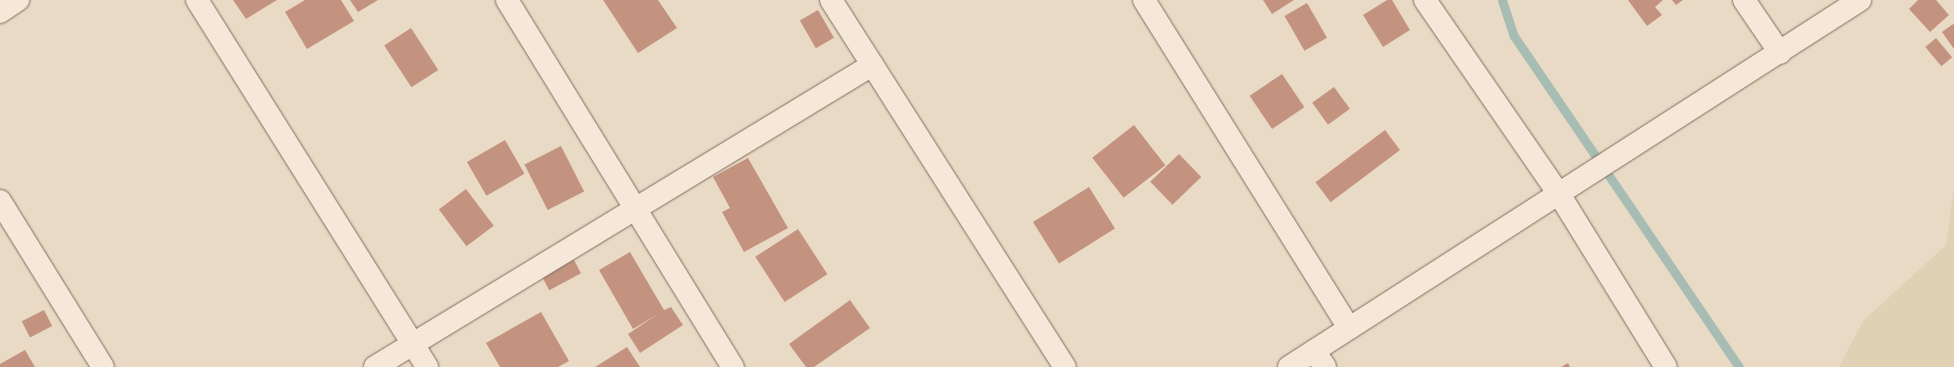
<!DOCTYPE html>
<style>
body{margin:0}
#map{position:relative;width:1954px;height:367px;overflow:hidden;background:#e9dac6;font-family:"Source Serif 4",serif}
div>[style]{position:absolute}
.farmland>*{inset:0;background:#ded1b4}
.stream>*{height:9px;margin:-4.5px;padding:0 4.5px;transform-origin:4.5px;border-radius:4.5px;background:#a7bdb4}
.building>*{inset:0;background:#c39380;transform-origin:0 0}
.roads{filter:drop-shadow(0 0 1px #826c5e) drop-shadow(0 0 1px #826c5e)}
.minor>*{height:22px;margin:-11px;padding:0 11px;transform-origin:11px;border-radius:11px;background:#f5e8d8}
span{translate:-50% -50%;white-space:nowrap;text-align:center;line-height:1.15;-webkit-text-stroke:3px #f1e5d5;paint-order:stroke}
</style>
<div id="map">
<div class="farmland">
<i style="clip-path:polygon(1954px 187px,1954px 367px,1839px 367px,1863px 321px,1946px 245px)"></i>
</div>
<div class="stream">
<i style="left:1502px;top:0;width:38px;rotate:72deg"></i>
<i style="left:1514px;top:36px;width:400px;rotate:55.8deg"></i>
</div>
<div class="building">
<i style="clip-path:polygon(233px 0,277px 0,246px 19px)"></i>
<i style="clip-path:polygon(305px 0,341px 0,354px 21px,307px 49px,285px 12px)"></i>
<i style="clip-path:polygon(350px 0,378px 0,358px 12px)"></i>
<i style="clip-path:polygon(603px 0,658px 0,677px 28px,638px 53px)"></i>
<i style="clip-path:polygon(1263px 0,1294px 0,1272px 14px)"></i>
<i style="clip-path:polygon(1387px 0,1392px 0,1410px 30px,1383px 47px,1363px 15px)"></i>
<i style="clip-path:polygon(1628px 0,1663px 0,1655px 7px,1662px 15px,1647px 26px)"></i>
<i style="clip-path:polygon(1672px 0,1683px 0,1676px 5px)"></i>
<i style="clip-path:polygon(1918px 0,1936px 0,1949px 15px,1930px 32px,1909px 9px)"></i>
<i style="left:1307px;top:3px;width:40px;height:26px;rotate:60deg"></i>
<i style="left:818px;top:10px;width:32px;height:21px;rotate:60deg"></i>
<i style="clip-path:polygon(1953px 24px,1954px 25px,1954px 49px,1942px 32px)"></i>
<i style="left:411px;top:28px;width:50px;height:32px;rotate:57deg"></i>
<i style="left:1936px;top:38px;width:25px;height:14px;rotate:50deg"></i>
<i style="left:1282px;top:74px;width:40px;height:39px;rotate:56deg"></i>
<i style="left:1334px;top:87px;width:27px;height:27px;rotate:54deg"></i>
<i style="left:1134px;top:125px;width:51px;height:53px;rotate:52deg"></i>
<i style="left:1385px;top:130px;width:25px;height:87px;rotate:53deg"></i>
<i style="left:505px;top:140px;width:39px;height:44px;rotate:60deg"></i>
<i style="left:561px;top:146px;width:51px;height:41px;rotate:63deg"></i>
<i style="left:1179px;top:154px;width:32px;height:40px;rotate:46deg"></i>
<i style="clip-path:polygon(748px 158px,788px 228px,744px 252px,722px 212px,730px 208px,713px 177px)"></i>
<i style="left:1089px;top:187px;width:49px;height:66px;rotate:58deg"></i>
<i style="left:466px;top:189px;width:46px;height:34px;rotate:53deg"></i>
<i style="left:798px;top:229px;width:54px;height:51px;rotate:57deg"></i>
<i style="clip-path:polygon(630px 252px,664px 310px,671px 307px,683px 325px,640px 353px,628px 334px,658px 314px,633px 329px,599px 270px)"></i>
<i style="left:574px;top:260px;width:15px;height:36px;rotate:62deg"></i>
<i style="clip-path:polygon(850px 300px,870px 328px,814px 367px,806px 367px,789px 344px)"></i>
<i style="left:44px;top:310px;width:18px;height:25px;rotate:63deg"></i>
<i style="clip-path:polygon(541px 312px,569px 361px,558px 367px,500px 367px,486px 343px)"></i>
<i style="clip-path:polygon(627px 347px,640px 367px,595px 367px)"></i>
<i style="clip-path:polygon(25px 350px,35px 367px,0 367px,0 364px)"></i>
<i style="clip-path:polygon(1568px 363px,1570px 367px,1561px 367px)"></i>
</div>
<div class="roads">
<div class="minor">
<i style="left:197px;top:0;width:433px;rotate:57.9deg"></i>
<i style="left:507px;top:0;width:431px;rotate:58.4deg"></i>
<i style="left:831px;top:0;width:435px;rotate:57.5deg"></i>
<i style="left:1144px;top:0;width:387px;rotate:58deg"></i>
<i style="left:1425px;top:0;width:236px;rotate:55.4deg"></i>
<i style="left:1559px;top:194px;width:203px;rotate:58.3deg"></i>
<i style="left:1744px;top:0;width:64px;rotate:55.8deg"></i>
<i style="left:0;top:12px;width:22px;rotate:-34deg"></i>
<i style="left:0;top:201px;width:195px;rotate:58.2deg"></i>
<i style="left:1314px;top:351px;width:19px;rotate:55deg"></i>
<i style="left:375px;top:367px;width:582px;rotate:-31.28deg"></i>
<i style="left:1289px;top:367px;width:679px;rotate:-32.73deg"></i>
</div>
</div>
</div>
